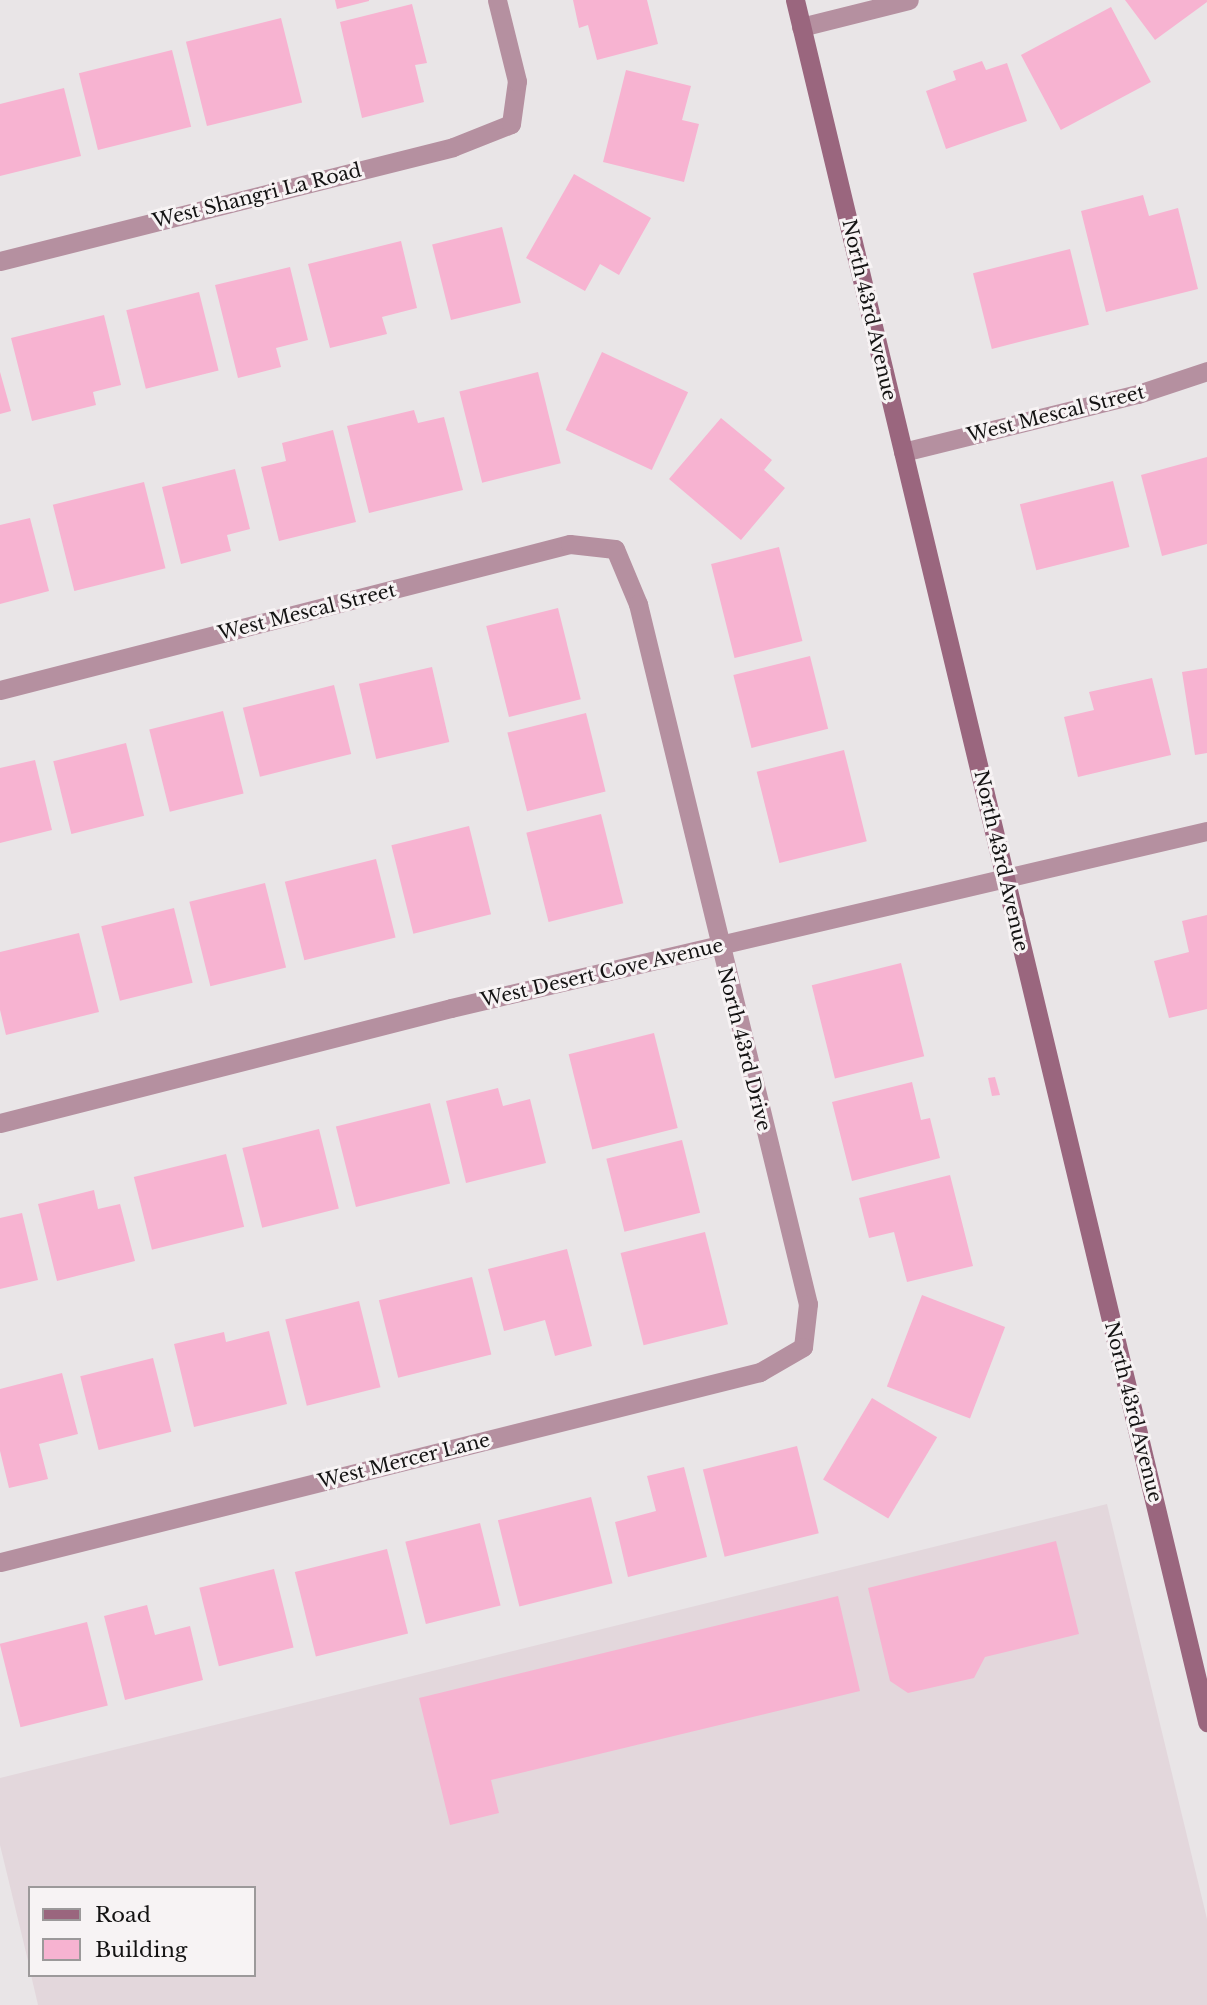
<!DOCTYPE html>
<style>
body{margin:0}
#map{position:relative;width:1207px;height:2005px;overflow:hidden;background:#e9e5e7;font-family:"Libre Baskerville",serif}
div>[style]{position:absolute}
.built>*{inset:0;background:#e3d7dc}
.building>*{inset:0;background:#f7b3d1;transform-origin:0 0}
.minor>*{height:19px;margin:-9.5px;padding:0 9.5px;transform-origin:9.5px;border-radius:9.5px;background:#b590a0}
.secondary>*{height:19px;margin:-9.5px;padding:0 9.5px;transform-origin:9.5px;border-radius:9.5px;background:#9a667e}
span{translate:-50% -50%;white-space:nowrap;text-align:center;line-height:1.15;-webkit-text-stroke:6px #f7f3f4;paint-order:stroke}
.street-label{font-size:19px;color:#141313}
.legend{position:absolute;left:28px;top:1886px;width:228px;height:91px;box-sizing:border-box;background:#f7f3f4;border:2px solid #9c999a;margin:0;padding:9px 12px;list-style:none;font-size:21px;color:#141313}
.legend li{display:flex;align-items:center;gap:14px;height:35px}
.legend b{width:35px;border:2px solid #9c999a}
</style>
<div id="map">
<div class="built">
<i style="clip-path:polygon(1107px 1504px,1207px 1919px,1207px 2005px,38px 2005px,31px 1975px,254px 1975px,254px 1888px,30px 1888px,30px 1969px,0 1845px,0 1778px)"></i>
</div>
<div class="building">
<i style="clip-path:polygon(335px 0,369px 0,369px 1px,337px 9px)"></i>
<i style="clip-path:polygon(573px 0,647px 0,658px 44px,597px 60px,588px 25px,579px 28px)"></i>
<i style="clip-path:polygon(1125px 0,1207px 0,1207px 2px,1155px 40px)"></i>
<i style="clip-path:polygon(412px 4px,427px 63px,415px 65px,424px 102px,362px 118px,340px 22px)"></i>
<i style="left:1111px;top:7px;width:85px;height:102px;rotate:62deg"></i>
<i style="left:281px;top:18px;width:87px;height:98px;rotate:76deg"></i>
<i style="left:172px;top:50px;width:79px;height:96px;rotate:76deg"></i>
<i style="clip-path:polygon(982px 61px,986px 70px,1007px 63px,1027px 121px,946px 149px,926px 91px,956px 80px,953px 71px)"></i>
<i style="clip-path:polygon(626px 70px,691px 86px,682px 120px,699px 124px,684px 182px,603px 162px)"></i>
<i style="clip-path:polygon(64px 88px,81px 156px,0 176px,0 104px)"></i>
<i style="clip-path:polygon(574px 174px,651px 218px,619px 275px,600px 264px,585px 291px,526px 258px)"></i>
<i style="clip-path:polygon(1143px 195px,1149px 216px,1178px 208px,1198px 289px,1106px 312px,1081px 211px)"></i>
<i style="left:502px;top:227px;width:78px;height:72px;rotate:76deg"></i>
<i style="clip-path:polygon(401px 241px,417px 308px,382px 317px,387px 334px,330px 348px,308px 264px)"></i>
<i style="left:1070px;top:249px;width:78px;height:100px;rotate:76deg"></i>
<i style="clip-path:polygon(290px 267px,308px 340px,276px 348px,281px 367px,238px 378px,215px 285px)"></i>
<i style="left:199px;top:292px;width:81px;height:75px;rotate:76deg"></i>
<i style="clip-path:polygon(104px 315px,121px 385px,93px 392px,96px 405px,32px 421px,11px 338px)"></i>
<i style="left:602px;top:352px;width:95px;height:86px;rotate:25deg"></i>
<i style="clip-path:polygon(0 372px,11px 411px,0 414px)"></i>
<i style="left:538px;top:372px;width:94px;height:81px;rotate:76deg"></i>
<i style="clip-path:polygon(414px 410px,418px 423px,444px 417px,463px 490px,369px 513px,347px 426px)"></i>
<i style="clip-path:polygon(721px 418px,772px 460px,764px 470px,785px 488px,741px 540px,669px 479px)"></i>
<i style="clip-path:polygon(333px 430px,356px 522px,279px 541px,261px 467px,286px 461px,282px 443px)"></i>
<i style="clip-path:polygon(1207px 457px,1207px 544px,1162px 556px,1141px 475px)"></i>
<i style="clip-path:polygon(235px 469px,250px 529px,227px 535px,231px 551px,181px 564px,162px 487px)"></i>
<i style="left:1113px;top:481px;width:68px;height:96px;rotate:76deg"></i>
<i style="left:144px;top:482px;width:89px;height:94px;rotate:76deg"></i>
<i style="clip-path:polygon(30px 518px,49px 591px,0 604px,0 525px)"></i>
<i style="left:779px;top:547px;width:97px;height:70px;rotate:76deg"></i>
<i style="left:558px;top:608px;width:94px;height:74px;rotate:76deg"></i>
<i style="left:810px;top:656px;width:75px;height:79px;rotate:76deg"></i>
<i style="left:432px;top:667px;width:77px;height:75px;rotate:77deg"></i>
<i style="clip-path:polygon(1207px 668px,1207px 753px,1195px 755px,1182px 672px)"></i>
<i style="clip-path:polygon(1152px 678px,1171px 755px,1078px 777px,1064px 717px,1094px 710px,1089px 692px)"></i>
<i style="left:334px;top:685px;width:71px;height:94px;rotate:76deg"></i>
<i style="left:223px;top:711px;width:85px;height:76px;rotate:76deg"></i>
<i style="left:586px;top:713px;width:81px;height:81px;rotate:76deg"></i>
<i style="left:126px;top:743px;width:75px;height:75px;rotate:76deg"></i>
<i style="left:844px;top:750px;width:94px;height:90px;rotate:76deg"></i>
<i style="clip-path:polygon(35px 760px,52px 830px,0 843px,0 768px)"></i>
<i style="left:601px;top:814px;width:92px;height:77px;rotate:76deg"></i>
<i style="left:469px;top:826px;width:91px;height:80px;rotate:76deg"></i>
<i style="left:376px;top:859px;width:81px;height:94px;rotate:76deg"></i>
<i style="left:265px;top:883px;width:87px;height:78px;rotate:76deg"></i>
<i style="left:174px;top:908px;width:77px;height:75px;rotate:76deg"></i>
<i style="clip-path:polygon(1207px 915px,1207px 1009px,1169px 1018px,1154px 961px,1189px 952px,1182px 921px)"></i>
<i style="clip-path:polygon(79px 933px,99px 1012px,6px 1035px,0 1010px,0 952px)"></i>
<i style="left:901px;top:963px;width:96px;height:92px;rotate:76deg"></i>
<i style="left:654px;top:1033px;width:98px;height:88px;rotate:76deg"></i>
<i style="clip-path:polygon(995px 1077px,1000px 1095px,992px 1096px,988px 1078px)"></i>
<i style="clip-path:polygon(912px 1082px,921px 1120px,930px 1118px,940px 1158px,852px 1181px,832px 1102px)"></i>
<i style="clip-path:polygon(498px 1088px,503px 1106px,530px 1099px,546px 1163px,466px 1183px,446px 1101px)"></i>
<i style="left:430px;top:1103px;width:83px;height:97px;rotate:76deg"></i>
<i style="left:319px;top:1129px;width:82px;height:79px;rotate:76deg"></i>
<i style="left:682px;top:1140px;width:75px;height:78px;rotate:76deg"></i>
<i style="left:226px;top:1154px;width:75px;height:95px;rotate:76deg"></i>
<i style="clip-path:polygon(950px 1175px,973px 1266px,907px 1282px,894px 1232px,869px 1238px,859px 1198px)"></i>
<i style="clip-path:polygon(94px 1190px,98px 1209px,120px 1204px,135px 1261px,57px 1281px,38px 1204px)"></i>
<i style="clip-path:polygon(22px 1213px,38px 1280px,0 1289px,0 1218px)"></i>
<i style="left:705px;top:1232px;width:95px;height:87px;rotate:76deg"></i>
<i style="clip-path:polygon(567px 1249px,592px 1346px,555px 1356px,545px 1320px,504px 1331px,488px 1269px)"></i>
<i style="left:472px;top:1277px;width:80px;height:96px;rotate:76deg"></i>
<i style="left:922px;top:1295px;width:89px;height:98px;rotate:21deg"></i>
<i style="left:359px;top:1301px;width:89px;height:76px;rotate:76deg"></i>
<i style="clip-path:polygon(269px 1331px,287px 1404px,194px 1427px,174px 1344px,224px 1332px,226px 1342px)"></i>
<i style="left:153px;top:1358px;width:76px;height:75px;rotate:76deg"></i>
<i style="clip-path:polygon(62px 1373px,78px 1434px,39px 1444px,48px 1479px,9px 1488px,0 1451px,0 1389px)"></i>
<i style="left:872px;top:1398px;width:76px;height:95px;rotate:31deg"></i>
<i style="left:797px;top:1446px;width:90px;height:97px;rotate:76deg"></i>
<i style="clip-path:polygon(684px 1467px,707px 1557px,628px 1577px,615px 1522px,656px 1511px,647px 1476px)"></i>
<i style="left:591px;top:1497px;width:89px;height:96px;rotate:76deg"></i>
<i style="left:480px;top:1523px;width:85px;height:77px;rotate:76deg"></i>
<i style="clip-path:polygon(1056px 1541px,1079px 1634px,985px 1657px,974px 1678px,908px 1693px,890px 1681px,868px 1588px)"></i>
<i style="left:387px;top:1549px;width:87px;height:95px;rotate:76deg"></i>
<i style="left:274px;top:1569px;width:81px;height:77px;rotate:76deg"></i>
<i style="clip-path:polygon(838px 1596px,860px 1691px,491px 1780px,499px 1813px,450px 1825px,419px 1698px)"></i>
<i style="clip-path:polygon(147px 1605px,155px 1635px,190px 1626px,203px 1680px,125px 1700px,104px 1616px)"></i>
<i style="left:87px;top:1622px;width:86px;height:90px;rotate:76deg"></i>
</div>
<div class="minor">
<i style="left:801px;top:27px;width:111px;rotate:-14deg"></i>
<i style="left:0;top:261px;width:467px;rotate:-14.1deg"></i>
<i style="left:453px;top:147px;width:62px;rotate:-21.6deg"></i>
<i style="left:511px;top:124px;width:43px;rotate:-82.1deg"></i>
<i style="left:517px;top:81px;width:83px;rotate:-103.9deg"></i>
<i style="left:903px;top:452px;width:242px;rotate:-13.9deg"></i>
<i style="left:1138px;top:394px;width:73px;rotate:-18.4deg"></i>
<i style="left:0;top:690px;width:588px;rotate:-14.37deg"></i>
<i style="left:570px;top:544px;width:45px;rotate:6.3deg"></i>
<i style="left:615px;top:549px;width:60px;rotate:67.3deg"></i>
<i style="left:638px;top:604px;width:720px;rotate:76.35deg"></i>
<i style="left:808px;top:1304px;width:43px;rotate:96.6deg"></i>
<i style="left:803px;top:1347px;width:50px;rotate:149.8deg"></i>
<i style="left:760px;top:1372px;width:783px;rotate:165.96deg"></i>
<i style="left:0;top:1123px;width:465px;rotate:-14.3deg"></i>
<i style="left:451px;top:1008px;width:776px;rotate:-13.18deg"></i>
</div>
<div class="secondary">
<i style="left:795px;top:0;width:1771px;rotate:76.54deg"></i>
</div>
<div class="street-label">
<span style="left:257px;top:196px;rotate:-14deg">West Shangri La Road</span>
<span style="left:869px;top:310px;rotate:77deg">North 43rd Avenue</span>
<span style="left:1056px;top:414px;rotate:-14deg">West Mescal Street</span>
<span style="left:307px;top:612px;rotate:-14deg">West Mescal Street</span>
<span style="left:1001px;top:861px;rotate:77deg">North 43rd Avenue</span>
<span style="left:602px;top:973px;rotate:-13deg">West Desert Cove Avenue</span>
<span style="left:744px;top:1049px;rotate:76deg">North 43rd Drive</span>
<span style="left:1133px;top:1412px;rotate:76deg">North 43rd Avenue</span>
<span style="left:404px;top:1461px;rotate:-14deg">West Mercer Lane</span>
</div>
<ul class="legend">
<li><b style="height:9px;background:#9a667e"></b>Road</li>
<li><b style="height:19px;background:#f7b3d1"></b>Building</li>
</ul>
</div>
